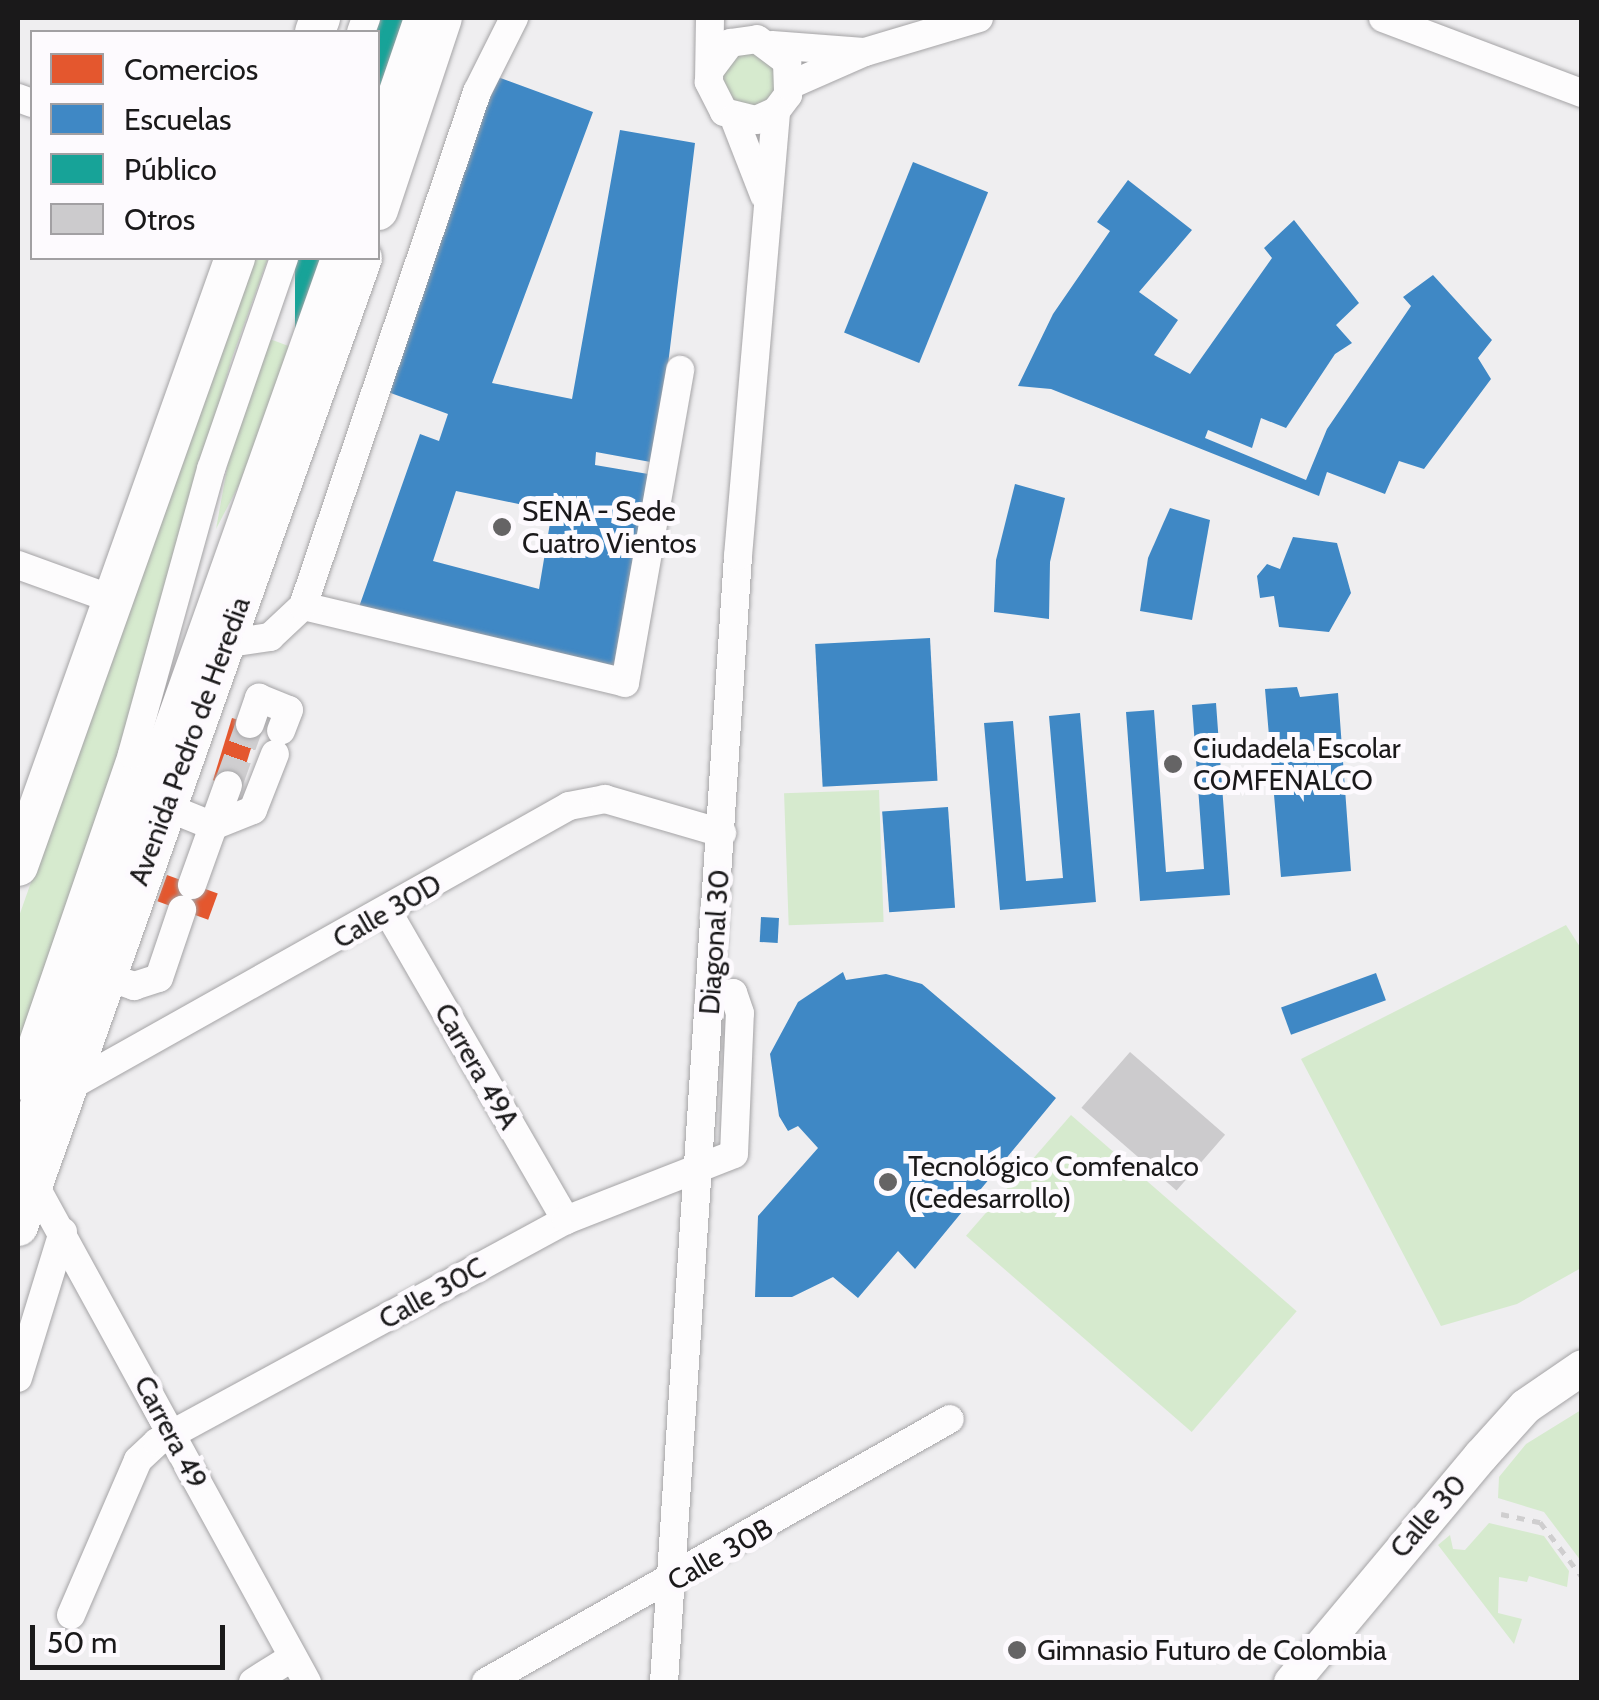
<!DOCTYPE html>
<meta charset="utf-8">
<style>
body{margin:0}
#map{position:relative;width:1599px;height:1700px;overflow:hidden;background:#efeef0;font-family:Cabin,sans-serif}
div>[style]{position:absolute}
.green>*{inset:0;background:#d6eace;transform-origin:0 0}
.round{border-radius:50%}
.shops>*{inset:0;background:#e4572e;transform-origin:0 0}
.schools>*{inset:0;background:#3f88c5;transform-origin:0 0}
.public>*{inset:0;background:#17a398;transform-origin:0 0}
.building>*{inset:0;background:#cccbcd;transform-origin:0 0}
.minor-tunnel>*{height:28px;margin-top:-14px;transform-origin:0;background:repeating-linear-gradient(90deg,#cfced0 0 28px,transparent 0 42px)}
.path>*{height:5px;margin-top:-2.5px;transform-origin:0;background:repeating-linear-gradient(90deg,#cfcecf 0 8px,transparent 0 16px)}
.roads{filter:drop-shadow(0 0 2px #a5a4a6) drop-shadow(0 0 2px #a5a4a6)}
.minor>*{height:28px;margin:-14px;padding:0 14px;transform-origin:14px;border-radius:14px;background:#fdfcfd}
.major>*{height:35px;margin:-17.5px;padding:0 17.5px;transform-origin:17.5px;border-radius:17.5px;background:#fdfcfd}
.highway>*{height:40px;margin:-20px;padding:0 20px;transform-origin:20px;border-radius:20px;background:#fdfcfd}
.dots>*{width:28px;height:28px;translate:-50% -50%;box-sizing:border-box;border:5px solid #fdfafe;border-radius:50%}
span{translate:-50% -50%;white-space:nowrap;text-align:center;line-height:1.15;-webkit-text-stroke:10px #fdfafe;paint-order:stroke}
.poi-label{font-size:28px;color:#1a191a}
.left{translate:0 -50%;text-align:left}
.street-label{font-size:28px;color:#1a191a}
.frame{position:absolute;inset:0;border:20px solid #1a191a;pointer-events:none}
.legend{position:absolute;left:30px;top:30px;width:350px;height:230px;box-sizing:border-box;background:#fdfafe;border:2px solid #a2a0a3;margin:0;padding:12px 18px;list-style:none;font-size:30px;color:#1a191a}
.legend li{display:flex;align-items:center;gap:20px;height:50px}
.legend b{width:50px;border:2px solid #a2a0a3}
.scale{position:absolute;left:30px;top:1625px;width:195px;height:45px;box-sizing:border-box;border:5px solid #1a191a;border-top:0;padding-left:12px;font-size:30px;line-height:35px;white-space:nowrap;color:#1a191a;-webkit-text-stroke:8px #fdfafe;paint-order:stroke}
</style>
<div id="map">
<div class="green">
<i class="round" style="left:721px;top:52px;width:56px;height:56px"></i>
<i style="clip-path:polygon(252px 258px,268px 258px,231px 361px,143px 677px,18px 1061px,18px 919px)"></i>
<i style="clip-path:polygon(267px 338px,294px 348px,252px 460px,216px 529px,230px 452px)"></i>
<i style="left:879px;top:790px;width:132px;height:95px;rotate:88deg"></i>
<i style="clip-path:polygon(1566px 925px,1582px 950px,1581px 1268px,1517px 1304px,1441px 1326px,1301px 1059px)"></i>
<i style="left:1071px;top:1115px;width:299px;height:160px;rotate:41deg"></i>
<i style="clip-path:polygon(1581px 1410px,1581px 1561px,1544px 1512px,1498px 1498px,1499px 1477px,1526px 1444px)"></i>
<i style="clip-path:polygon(1489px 1523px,1544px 1536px,1569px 1571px,1567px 1587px,1529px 1576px,1527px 1582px,1499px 1577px,1498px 1613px,1522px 1619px,1514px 1644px,1438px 1545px,1450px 1535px,1453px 1549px,1465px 1550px)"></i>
</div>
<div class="shops">
<i style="left:232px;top:718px;width:27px;height:65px;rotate:17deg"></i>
<i style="left:167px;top:875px;width:54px;height:28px;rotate:20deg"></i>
</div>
<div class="schools">
<i style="clip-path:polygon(evenodd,495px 76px,593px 112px,492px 383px,572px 399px,620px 130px,695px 143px,656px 463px,596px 452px,595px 465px,654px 475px,623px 669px,359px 607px,420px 434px,439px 441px,448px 414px,388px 392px,495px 76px,456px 491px,552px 511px,539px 589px,433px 561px,456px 491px)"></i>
<i style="left:913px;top:162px;width:81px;height:184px;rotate:22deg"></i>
<i style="clip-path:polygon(1128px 180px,1192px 230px,1139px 292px,1178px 320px,1154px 355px,1190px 374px,1272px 258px,1264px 248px,1294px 220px,1359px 303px,1336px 325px,1352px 343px,1335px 354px,1286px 428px,1261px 418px,1252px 448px,1208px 430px,1205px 438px,1306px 480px,1327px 429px,1411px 306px,1403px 297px,1433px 275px,1492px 340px,1478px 358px,1491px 379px,1424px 469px,1399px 461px,1385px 494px,1327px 472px,1319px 496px,1051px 389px,1018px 386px,1053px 314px,1110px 231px,1097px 222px)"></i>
<i style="clip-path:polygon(1015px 484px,1065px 498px,1050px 562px,1049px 619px,994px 612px,996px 560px)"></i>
<i style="clip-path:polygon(1170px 508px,1210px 520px,1192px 620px,1140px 611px,1148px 558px)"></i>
<i style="clip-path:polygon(1293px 537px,1337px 543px,1351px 593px,1329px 632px,1279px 627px,1274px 596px,1260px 598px,1257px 576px,1267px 564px,1280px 569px)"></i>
<i style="left:930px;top:638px;width:143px;height:115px;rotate:87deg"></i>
<i style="clip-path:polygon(1297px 687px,1300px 697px,1338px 693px,1351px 871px,1281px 877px,1265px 689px)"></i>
<i style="clip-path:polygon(1216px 703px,1230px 895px,1140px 901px,1126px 712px,1154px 710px,1166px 872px,1204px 869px,1192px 705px)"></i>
<i style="clip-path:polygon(1080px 713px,1096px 902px,1000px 910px,984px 723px,1013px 721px,1026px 881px,1063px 878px,1049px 716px)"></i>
<i style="left:948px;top:807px;width:101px;height:66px;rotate:86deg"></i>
<i style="left:761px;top:917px;width:18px;height:25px;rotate:3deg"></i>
<i style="clip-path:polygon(843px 972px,846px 980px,886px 974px,922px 984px,1056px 1098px,915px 1269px,898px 1251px,858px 1298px,833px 1277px,792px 1297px,755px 1297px,758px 1216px,818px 1148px,798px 1126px,788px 1131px,779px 1116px,770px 1054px,798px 1002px)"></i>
<i style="left:1376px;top:973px;width:29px;height:101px;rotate:70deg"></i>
</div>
<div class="public">
<i style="clip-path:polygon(378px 18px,409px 18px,378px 106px,373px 32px)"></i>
<i style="left:295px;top:258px;width:30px;height:85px"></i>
</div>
<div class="building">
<i style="left:1130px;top:1052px;width:126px;height:74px;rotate:41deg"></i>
</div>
<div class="minor-tunnel">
<i style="left:228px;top:785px;width:65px;rotate:-70.2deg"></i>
</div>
<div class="path">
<i style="left:1501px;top:1514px;width:40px;rotate:12deg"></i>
<i style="left:1540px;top:1522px;width:69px;rotate:52.6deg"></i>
</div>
<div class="roads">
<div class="minor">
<i style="left:1383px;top:18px;width:213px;rotate:20.7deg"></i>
<i style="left:361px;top:32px;width:15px;rotate:-70deg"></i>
<i style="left:772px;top:45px;width:92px;rotate:4.4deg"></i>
<i style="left:710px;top:70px;width:34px;rotate:-53deg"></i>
<i style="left:730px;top:43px;width:27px;rotate:-8deg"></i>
<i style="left:757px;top:39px;width:38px;rotate:37deg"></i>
<i style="left:787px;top:62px;width:33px;rotate:88deg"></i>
<i style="left:788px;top:95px;width:20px;rotate:127deg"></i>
<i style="left:776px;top:111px;width:22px;rotate:156deg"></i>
<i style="left:756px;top:120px;width:33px;rotate:-166deg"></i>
<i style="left:724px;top:112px;width:34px;rotate:-117deg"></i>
<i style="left:709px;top:82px;width:64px;rotate:-89.1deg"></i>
<i style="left:790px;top:85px;width:82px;rotate:-23.7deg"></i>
<i style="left:865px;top:52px;width:119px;rotate:-16.6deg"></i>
<i style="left:18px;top:98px;width:15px;rotate:20deg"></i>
<i style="left:734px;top:118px;width:83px;rotate:68.7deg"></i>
<i style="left:378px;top:135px;width:124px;rotate:-71.1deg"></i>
<i style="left:18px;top:565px;width:100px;rotate:19.9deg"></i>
<i style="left:303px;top:606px;width:331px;rotate:13.4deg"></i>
<i style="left:625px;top:683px;width:318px;rotate:-80deg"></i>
<i style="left:223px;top:644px;width:48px;rotate:-8.5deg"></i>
<i style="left:270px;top:637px;width:45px;rotate:-43.2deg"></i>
<i style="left:303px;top:606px;width:543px;rotate:-71.3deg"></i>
<i style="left:477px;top:92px;width:83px;rotate:-63.4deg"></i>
<i style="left:250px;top:724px;width:28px;rotate:-71deg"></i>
<i style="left:259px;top:698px;width:32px;rotate:22deg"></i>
<i style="left:289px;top:710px;width:22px;rotate:111deg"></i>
<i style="left:164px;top:806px;width:53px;rotate:22.2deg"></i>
<i style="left:213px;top:826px;width:43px;rotate:-21.8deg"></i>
<i style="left:253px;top:810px;width:60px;rotate:-68.6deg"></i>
<i style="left:192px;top:885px;width:106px;rotate:-70.2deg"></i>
<i style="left:388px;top:912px;width:356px;rotate:60deg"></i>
<i style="left:105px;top:976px;width:31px;rotate:19deg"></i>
<i style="left:134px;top:986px;width:26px;rotate:-18deg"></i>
<i style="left:159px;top:978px;width:72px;rotate:-71.3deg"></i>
<i style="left:18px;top:1086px;width:351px;rotate:-71deg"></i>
<i style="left:132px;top:754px;width:296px;rotate:-74.5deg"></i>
<i style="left:211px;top:469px;width:223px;rotate:-70.9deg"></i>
<i style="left:65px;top:1089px;width:578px;rotate:-29.31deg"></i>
<i style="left:569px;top:806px;width:37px;rotate:-11deg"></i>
<i style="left:605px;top:799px;width:122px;rotate:16.2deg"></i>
<i style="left:18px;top:1150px;width:947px;rotate:-70.44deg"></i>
<i style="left:33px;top:1182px;width:570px;rotate:61.28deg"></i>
<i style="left:18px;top:1378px;width:153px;rotate:-72.9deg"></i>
<i style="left:71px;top:1615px;width:169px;rotate:-66.6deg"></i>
<i style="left:138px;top:1460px;width:26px;rotate:-43deg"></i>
<i style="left:157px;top:1442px;width:465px;rotate:-28.5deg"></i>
<i style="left:566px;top:1220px;width:180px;rotate:-21.4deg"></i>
<i style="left:734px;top:1154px;width:141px;rotate:-87.6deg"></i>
<i style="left:740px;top:1013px;width:21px;rotate:-109deg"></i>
<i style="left:733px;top:993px;width:23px;rotate:170deg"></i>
<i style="left:253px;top:1682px;width:47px;rotate:-32deg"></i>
<i style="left:486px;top:1682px;width:533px;rotate:-29.55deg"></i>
<i style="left:664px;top:1682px;width:1128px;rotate:-86.24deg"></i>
<i style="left:738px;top:556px;width:447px;rotate:-85.1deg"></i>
</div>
<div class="major">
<i style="left:1291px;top:1682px;width:295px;rotate:-50.1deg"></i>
<i style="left:1480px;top:1456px;width:67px;rotate:-48deg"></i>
<i style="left:1525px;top:1406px;width:69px;rotate:-34.4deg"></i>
</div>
<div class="highway">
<i style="left:315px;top:32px;width:15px;rotate:-70deg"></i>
<i style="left:378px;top:210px;width:202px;rotate:-71.6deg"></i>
<i style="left:18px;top:866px;width:646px;rotate:-70.36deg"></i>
<i style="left:18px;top:1226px;width:1027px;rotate:-70.44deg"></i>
</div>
</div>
<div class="dots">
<i style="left:502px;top:527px;background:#656465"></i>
<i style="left:1173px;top:764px;background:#656465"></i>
<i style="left:888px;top:1182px;background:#656465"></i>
<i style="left:1017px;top:1650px;background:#656465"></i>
</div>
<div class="poi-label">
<span class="left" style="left:522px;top:527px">SENA - Sede<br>Cuatro Vientos</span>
<span class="left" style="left:1193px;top:764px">Ciudadela Escolar<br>COMFENALCO</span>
<span class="left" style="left:908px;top:1182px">Tecnológico Comfenalco<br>(Cedesarrollo)</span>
<span class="left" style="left:1037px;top:1650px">Gimnasio Futuro de Colombia</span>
</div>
<div class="street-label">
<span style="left:189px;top:741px;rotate:-70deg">Avenida Pedro de Heredia</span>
<span style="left:387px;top:911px;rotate:-30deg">Calle 30D</span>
<span style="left:714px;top:942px;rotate:-86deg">Diagonal 30</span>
<span style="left:477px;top:1066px;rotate:60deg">Carrera 49A</span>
<span style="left:432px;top:1293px;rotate:-29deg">Calle 30C</span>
<span style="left:171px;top:1432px;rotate:62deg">Carrera 49</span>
<span style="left:1428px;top:1516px;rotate:-49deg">Calle 30</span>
<span style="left:720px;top:1554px;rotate:-30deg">Calle 30B</span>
</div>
<div class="frame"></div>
<ul class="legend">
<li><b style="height:28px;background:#e4572e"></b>Comercios</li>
<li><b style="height:28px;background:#3f88c5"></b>Escuelas</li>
<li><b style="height:28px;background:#17a398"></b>Público</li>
<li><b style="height:28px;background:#cccbcd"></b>Otros</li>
</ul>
<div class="scale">50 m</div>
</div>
